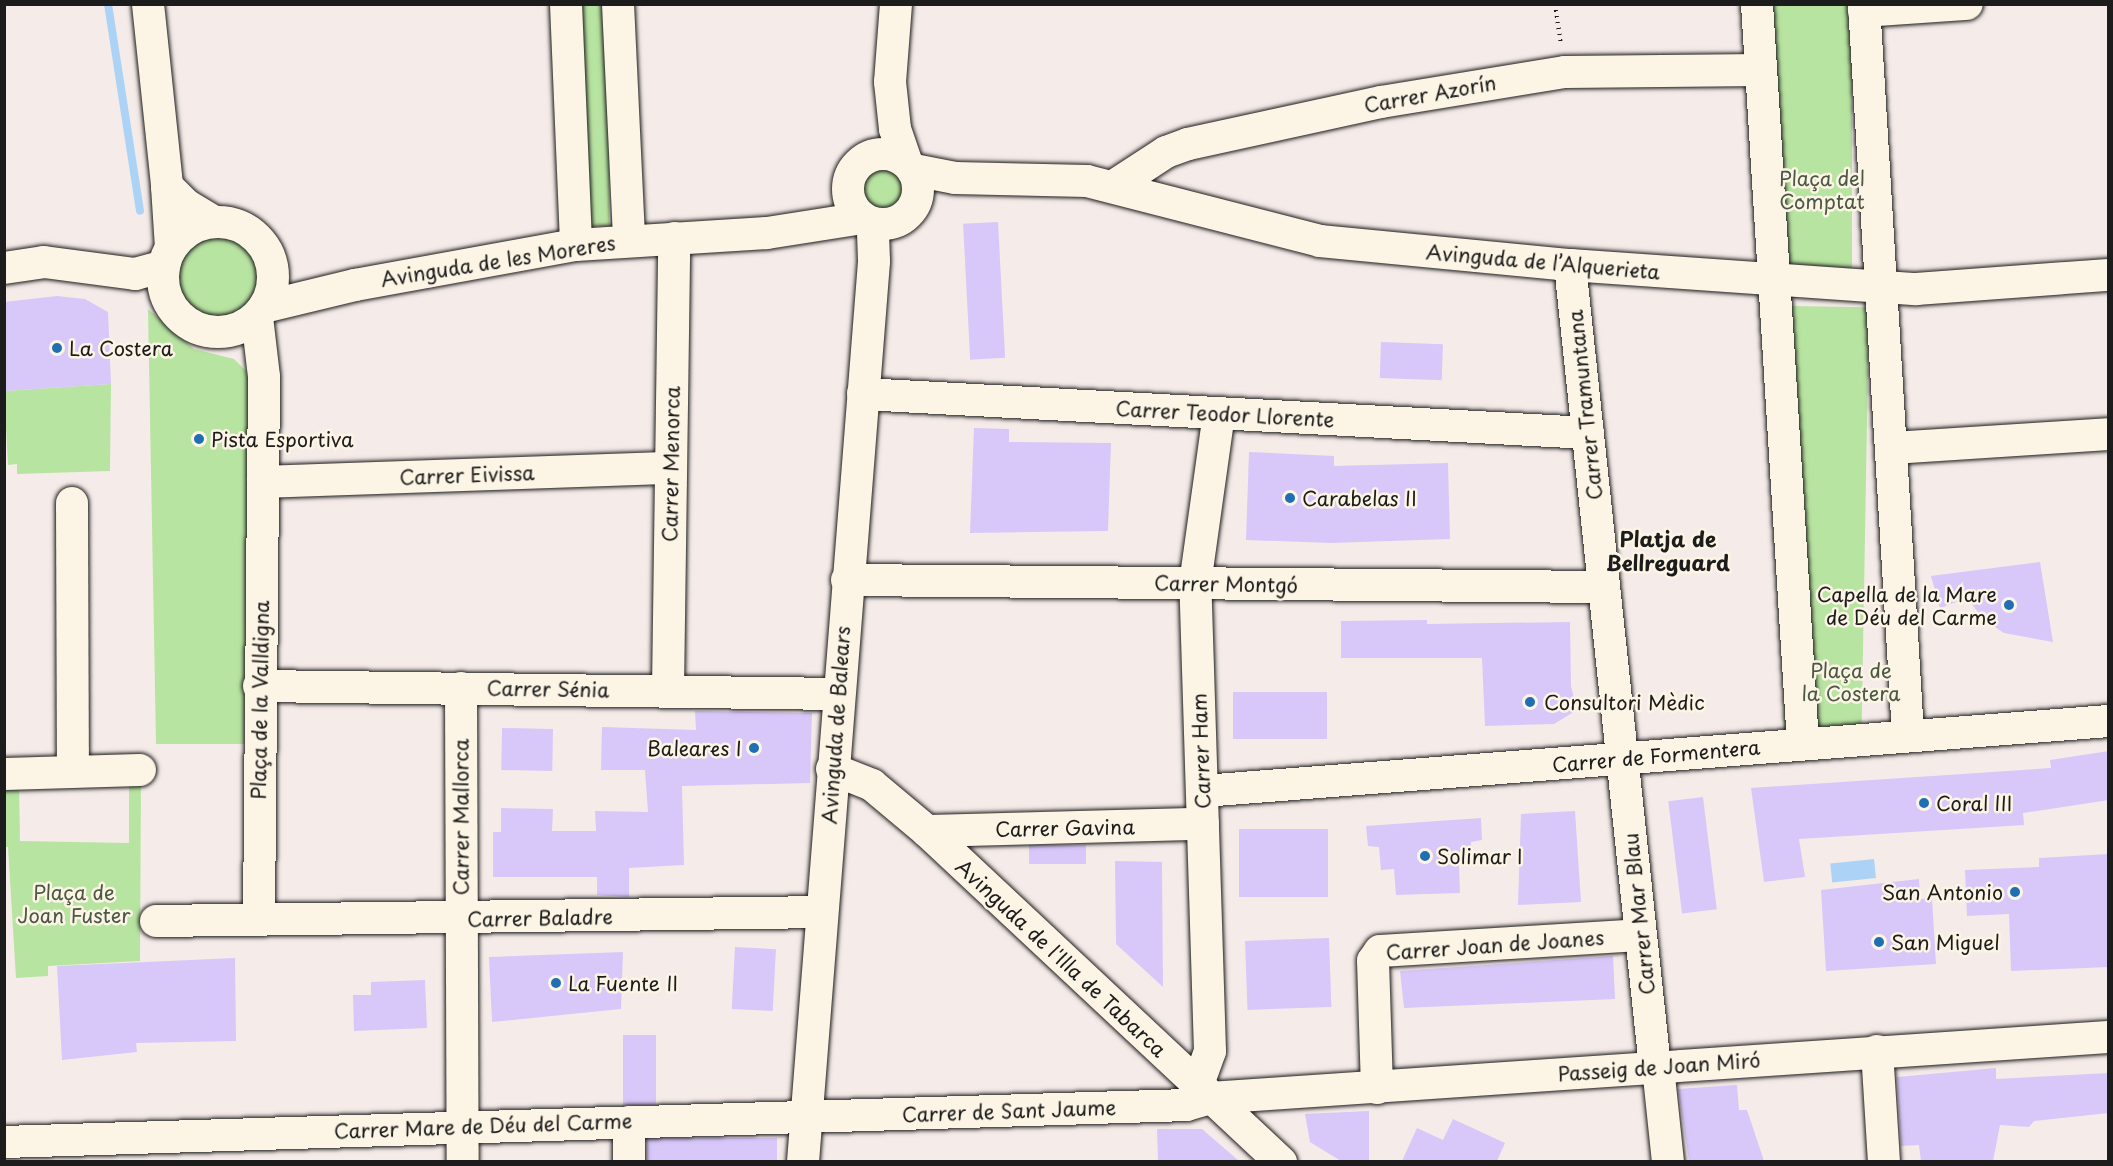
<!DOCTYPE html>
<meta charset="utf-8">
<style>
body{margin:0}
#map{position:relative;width:2113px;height:1166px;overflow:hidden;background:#f5ece9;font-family:"Playpen Sans",sans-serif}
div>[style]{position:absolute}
.green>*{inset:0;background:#b8e4a1;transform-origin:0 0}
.round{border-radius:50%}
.water>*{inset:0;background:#acd3f6;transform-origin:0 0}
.stream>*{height:8px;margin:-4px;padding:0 4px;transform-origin:4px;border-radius:4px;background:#acd3f6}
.building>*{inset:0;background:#d8c7f9;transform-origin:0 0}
.path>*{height:4px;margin-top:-2px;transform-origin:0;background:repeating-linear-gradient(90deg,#1c1c1c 0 1.5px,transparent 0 6px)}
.roads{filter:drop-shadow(0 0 2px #1c1c1c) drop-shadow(0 0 2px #1c1c1c)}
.minor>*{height:32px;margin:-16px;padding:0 16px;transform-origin:16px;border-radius:16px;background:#fcf5e5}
.minor>.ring{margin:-16px;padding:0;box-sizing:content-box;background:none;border:32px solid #fcf5e5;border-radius:50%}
.dots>*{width:16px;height:16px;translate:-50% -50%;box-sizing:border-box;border:3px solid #fcf5e5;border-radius:50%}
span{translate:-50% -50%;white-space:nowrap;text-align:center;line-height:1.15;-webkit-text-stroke:5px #fcf5e5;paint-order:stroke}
.street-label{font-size:20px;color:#1c1c1c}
.park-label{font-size:20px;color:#4b5844}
.poi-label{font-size:20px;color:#1c1c1c}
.left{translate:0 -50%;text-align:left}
.right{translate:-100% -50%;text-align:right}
.neighbourhood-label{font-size:21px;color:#1c1c1c;font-weight:700}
.frame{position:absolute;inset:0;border:6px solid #1c1c1c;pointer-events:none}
</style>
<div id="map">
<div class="green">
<i style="left:574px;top:5px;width:35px;height:221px"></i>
<i style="left:1769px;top:5px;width:83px;height:264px"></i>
<i class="round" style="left:859px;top:167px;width:46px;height:46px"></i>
<i class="round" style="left:176px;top:237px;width:82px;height:82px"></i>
<i style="left:1791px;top:306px;width:78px;height:423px;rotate:1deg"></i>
<i style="clip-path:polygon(148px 309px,194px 349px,234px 359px,250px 375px,244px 744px,156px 744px)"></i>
<i style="clip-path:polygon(111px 384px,110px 471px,17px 474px,17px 464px,8px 465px,4px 391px)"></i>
<i style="clip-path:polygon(141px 778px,140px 961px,48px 966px,48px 976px,16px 978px,8px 847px,5px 847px,4px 784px,19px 783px,20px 841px,129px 843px,129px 779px)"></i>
</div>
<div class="water">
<i style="left:1874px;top:859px;width:19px;height:44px;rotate:84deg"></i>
</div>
<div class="stream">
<i style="left:108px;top:4px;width:209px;rotate:81.2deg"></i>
</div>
<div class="building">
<i style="left:998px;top:222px;width:136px;height:35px;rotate:87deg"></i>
<i style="clip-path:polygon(57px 296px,85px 299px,108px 312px,111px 384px,4px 391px,4px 302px)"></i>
<i style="left:1381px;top:342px;width:62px;height:36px;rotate:2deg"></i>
<i style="clip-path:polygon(974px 428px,1009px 429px,1009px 442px,1111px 443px,1108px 531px,970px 533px)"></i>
<i style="clip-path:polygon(1249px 452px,1334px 456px,1334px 466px,1448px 463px,1450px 539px,1331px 543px,1246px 540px)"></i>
<i style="clip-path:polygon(2040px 562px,2053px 642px,2004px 633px,1984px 620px,1967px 598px,1940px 608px,1931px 576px)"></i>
<i style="clip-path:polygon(1427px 620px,1427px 624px,1570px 622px,1571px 686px,1577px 710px,1554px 724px,1485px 726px,1482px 658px,1341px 658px,1341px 621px)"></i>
<i style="left:1327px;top:692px;width:47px;height:94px;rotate:90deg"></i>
<i style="clip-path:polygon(695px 711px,812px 713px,810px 783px,682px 786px,684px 865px,629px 868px,629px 897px,597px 895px,597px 877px,493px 877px,493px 832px,501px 832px,501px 808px,553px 809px,552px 831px,596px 831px,595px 811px,648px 812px,645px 770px,601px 770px,602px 727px,696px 730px)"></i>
<i style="left:502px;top:728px;width:51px;height:42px;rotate:1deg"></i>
<i style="clip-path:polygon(2109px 751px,2109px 800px,2023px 813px,2024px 825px,1799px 839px,1805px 877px,1764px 882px,1751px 788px,2051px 768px,2050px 760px)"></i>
<i style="left:1703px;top:797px;width:113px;height:35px;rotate:83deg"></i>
<i style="clip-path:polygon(1575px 811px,1581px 902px,1518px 905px,1521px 814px)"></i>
<i style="clip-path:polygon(1481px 818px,1482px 840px,1471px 842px,1471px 866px,1459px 865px,1460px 893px,1396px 895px,1394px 869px,1381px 870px,1379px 847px,1368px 846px,1366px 826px)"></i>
<i style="left:1328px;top:829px;width:68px;height:89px;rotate:90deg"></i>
<i style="left:1086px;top:845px;width:19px;height:57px;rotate:90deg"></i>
<i style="clip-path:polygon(2109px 854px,2109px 967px,2011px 971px,2009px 914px,1967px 916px,1965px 870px,2039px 867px,2039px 858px)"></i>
<i style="clip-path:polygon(1115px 861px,1162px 862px,1163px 987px,1116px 944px)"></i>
<i style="clip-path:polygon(1919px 879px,1920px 899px,1932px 898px,1936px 964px,1826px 971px,1821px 890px)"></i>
<i style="left:1329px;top:938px;width:69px;height:84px;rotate:88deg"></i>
<i style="left:735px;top:947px;width:41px;height:62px;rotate:3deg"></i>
<i style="clip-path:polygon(623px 952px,621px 1009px,492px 1022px,489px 957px)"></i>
<i style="clip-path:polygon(1613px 956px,1615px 999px,1404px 1008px,1400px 971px)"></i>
<i style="clip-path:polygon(235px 958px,236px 1041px,136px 1043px,137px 1052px,62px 1060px,57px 966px)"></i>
<i style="clip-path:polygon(425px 980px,427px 1028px,354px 1031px,353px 995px,371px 995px,371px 982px)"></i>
<i style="left:623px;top:1035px;width:33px;height:70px"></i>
<i style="clip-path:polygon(1996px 1068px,1996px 1079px,2109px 1073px,2109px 1113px,2034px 1121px,2029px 1127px,2000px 1125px,1993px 1161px,1921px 1161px,1919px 1145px,1901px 1146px,1897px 1077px)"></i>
<i style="clip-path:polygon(1737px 1085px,1739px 1110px,1747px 1110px,1764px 1161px,1689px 1161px,1678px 1089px)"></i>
<i style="clip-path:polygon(1369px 1111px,1369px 1161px,1341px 1161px,1310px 1142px,1305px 1114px)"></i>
<i style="clip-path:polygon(1453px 1119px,1505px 1143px,1497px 1161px,1402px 1161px,1417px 1128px,1443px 1140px)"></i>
<i style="clip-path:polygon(1157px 1129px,1202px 1129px,1239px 1161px,1158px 1161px)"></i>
<i style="left:777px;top:1138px;width:23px;height:130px;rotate:90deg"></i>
</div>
<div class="path">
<i style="left:1555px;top:4px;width:41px;rotate:81.7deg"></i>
</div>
<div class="roads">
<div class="minor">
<i style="left:148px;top:4px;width:183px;rotate:84deg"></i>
<i style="left:566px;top:4px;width:241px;rotate:87.6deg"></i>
<i style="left:618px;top:4px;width:236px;rotate:87.3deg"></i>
<i style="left:896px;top:4px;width:78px;rotate:94.4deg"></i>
<i style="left:890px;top:82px;width:47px;rotate:83.9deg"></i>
<i style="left:895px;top:129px;width:34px;rotate:71deg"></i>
<i style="left:1757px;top:4px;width:740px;rotate:86.44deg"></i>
<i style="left:1864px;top:4px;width:731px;rotate:86.55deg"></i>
<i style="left:1864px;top:11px;width:103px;rotate:-3.9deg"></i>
<i class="ring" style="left:848px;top:154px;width:38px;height:38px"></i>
<i style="left:914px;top:170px;width:42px;rotate:11deg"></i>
<i style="left:955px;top:178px;width:132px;rotate:1.3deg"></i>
<i style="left:1087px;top:181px;width:241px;rotate:14.4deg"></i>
<i style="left:1320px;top:241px;width:251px;rotate:5.5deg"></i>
<i style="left:1570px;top:265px;width:347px;rotate:4deg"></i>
<i style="left:1916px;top:289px;width:193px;rotate:-4.2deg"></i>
<i style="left:1114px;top:186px;width:62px;rotate:-33.2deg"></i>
<i style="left:1166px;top:152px;width:23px;rotate:-20deg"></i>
<i style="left:1188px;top:144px;width:198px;rotate:-12.3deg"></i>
<i style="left:1381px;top:102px;width:186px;rotate:-9.3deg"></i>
<i style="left:1565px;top:72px;width:196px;rotate:-0.6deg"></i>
<i class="ring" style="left:163px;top:222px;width:78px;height:78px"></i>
<i style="left:171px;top:248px;width:62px;rotate:-93.7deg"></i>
<i style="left:167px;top:186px;width:27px;rotate:45deg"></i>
<i style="left:186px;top:205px;width:33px;rotate:31deg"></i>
<i style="left:1570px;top:265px;width:806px;rotate:83.95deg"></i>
<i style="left:4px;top:268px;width:40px;rotate:-8.5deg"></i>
<i style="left:44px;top:262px;width:92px;rotate:7.5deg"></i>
<i style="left:135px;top:274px;width:30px;rotate:-15deg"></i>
<i style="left:264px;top:307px;width:94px;rotate:-13.6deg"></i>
<i style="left:355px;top:285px;width:225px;rotate:-10.3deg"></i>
<i style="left:576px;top:245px;width:191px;rotate:-3.6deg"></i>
<i style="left:767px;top:233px;width:97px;rotate:-8.9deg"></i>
<i style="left:257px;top:317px;width:60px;rotate:83.3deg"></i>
<i style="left:264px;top:377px;width:543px;rotate:90.53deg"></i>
<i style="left:863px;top:394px;width:726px;rotate:3.08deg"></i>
<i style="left:1893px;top:448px;width:215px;rotate:-3.7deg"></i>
<i style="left:263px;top:482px;width:408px;rotate:-2deg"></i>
<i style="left:72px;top:503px;width:268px;rotate:89.8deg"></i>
<i style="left:847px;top:580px;width:757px;rotate:0.53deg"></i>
<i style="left:259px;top:686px;width:578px;rotate:0.79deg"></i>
<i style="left:461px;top:688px;width:474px;rotate:89.8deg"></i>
<i style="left:668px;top:690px;width:452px;rotate:-89.2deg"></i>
<i style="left:832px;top:769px;width:43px;rotate:21.8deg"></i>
<i style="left:872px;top:785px;width:72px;rotate:39.9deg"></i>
<i style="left:927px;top:831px;width:485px;rotate:43.1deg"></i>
<i style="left:4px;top:774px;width:136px;rotate:-1.7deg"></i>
<i style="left:1203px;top:791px;width:908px;rotate:-4.42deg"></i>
<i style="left:927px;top:831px;width:276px;rotate:-1.5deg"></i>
<i style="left:156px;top:921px;width:666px;rotate:-0.77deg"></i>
<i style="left:1877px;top:1051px;width:111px;rotate:86.4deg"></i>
<i style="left:1658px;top:1067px;width:96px;rotate:84deg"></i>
<i style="left:1197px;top:1087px;width:38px;rotate:-70deg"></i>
<i style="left:1210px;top:1051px;width:467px;rotate:-91.8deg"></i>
<i style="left:1195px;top:584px;width:172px;rotate:-82deg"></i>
<i style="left:1377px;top:1088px;width:127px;rotate:-91.8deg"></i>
<i style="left:1373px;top:961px;width:12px;rotate:-55deg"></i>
<i style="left:1380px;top:951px;width:260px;rotate:-3.5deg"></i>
<i style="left:4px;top:1142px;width:1183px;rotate:-1.79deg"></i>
<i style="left:1186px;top:1105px;width:25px;rotate:-16deg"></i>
<i style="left:1210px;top:1098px;width:900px;rotate:-3.89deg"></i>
<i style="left:629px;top:1162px;width:40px;rotate:-90deg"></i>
<i style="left:803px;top:1162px;width:904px;rotate:-85.49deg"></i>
<i style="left:874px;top:261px;width:38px;rotate:-92deg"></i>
</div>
</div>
<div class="dots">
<i style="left:57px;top:348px;background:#1f6fb2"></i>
<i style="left:199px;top:439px;background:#1f6fb2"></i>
<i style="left:1290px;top:498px;background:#1f6fb2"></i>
<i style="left:2009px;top:605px;background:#1f6fb2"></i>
<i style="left:1530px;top:702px;background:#1f6fb2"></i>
<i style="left:754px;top:748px;background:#1f6fb2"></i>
<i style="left:1924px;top:803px;background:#1f6fb2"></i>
<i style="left:1425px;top:856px;background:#1f6fb2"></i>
<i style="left:2015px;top:892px;background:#1f6fb2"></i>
<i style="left:1879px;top:942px;background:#1f6fb2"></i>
<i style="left:556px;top:983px;background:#1f6fb2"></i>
</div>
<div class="street-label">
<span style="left:1430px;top:94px;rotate:-10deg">Carrer Azorín</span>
<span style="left:498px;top:261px;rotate:-9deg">Avinguda de les Moreres</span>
<span style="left:1543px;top:262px;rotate:5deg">Avinguda de l’Alquerieta</span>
<span style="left:1585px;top:405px;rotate:-96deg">Carrer Tramuntana</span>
<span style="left:1225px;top:414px;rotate:3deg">Carrer Teodor Llorente</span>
<span style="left:671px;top:464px;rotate:-89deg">Carrer Menorca</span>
<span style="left:467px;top:475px;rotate:-2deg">Carrer Eivissa</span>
<span style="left:1226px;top:584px;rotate:1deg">Carrer Montgó</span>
<span style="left:548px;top:689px;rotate:1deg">Carrer Sénia</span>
<span style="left:260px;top:700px;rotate:-89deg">Plaça de la Valldigna</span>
<span style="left:836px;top:725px;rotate:-86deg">Avinguda de Balears</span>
<span style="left:1201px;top:751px;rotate:-92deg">Carrer Ham</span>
<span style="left:1656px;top:756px;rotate:-5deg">Carrer de Formentera</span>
<span style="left:461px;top:817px;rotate:-90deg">Carrer Mallorca</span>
<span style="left:1065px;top:828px;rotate:-1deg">Carrer Gavina</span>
<span style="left:1639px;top:914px;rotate:-96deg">Carrer Mar Blau</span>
<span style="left:540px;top:918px;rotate:-1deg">Carrer Baladre</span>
<span style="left:1495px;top:945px;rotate:-4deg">Carrer Joan de Joanes</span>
<span style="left:1061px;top:958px;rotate:43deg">Avinguda de l'Illa de Tabarca</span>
<span style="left:1659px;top:1067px;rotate:-4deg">Passeig de Joan Miró</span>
<span style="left:1009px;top:1111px;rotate:-2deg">Carrer de Sant Jaume</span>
<span style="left:483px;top:1126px;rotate:-2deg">Carrer Mare de Déu del Carme</span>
</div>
<div class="park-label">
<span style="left:1822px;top:190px">Plaça del<br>Comptat</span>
<span style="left:1851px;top:682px">Plaça de<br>la Costera</span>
<span style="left:74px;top:904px">Plaça de<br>Joan Fuster</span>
</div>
<div class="poi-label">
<span class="left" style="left:69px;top:348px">La Costera</span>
<span class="left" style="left:211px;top:439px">Pista Esportiva</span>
<span class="left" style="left:1302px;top:498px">Carabelas II</span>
<span class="right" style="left:1997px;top:606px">Capella de la Mare<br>de Déu del Carme</span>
<span class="left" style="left:1544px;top:702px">Consultori Mèdic</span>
<span class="right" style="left:742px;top:748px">Baleares I</span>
<span class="left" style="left:1936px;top:803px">Coral III</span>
<span class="left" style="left:1437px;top:856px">Solimar I</span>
<span class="right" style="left:2003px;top:892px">San Antonio</span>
<span class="left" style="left:1891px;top:942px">San Miguel</span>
<span class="left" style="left:568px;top:983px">La Fuente II</span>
</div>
<div class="neighbourhood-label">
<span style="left:1668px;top:550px">Platja de<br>Bellreguard</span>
</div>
<div class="frame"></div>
</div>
